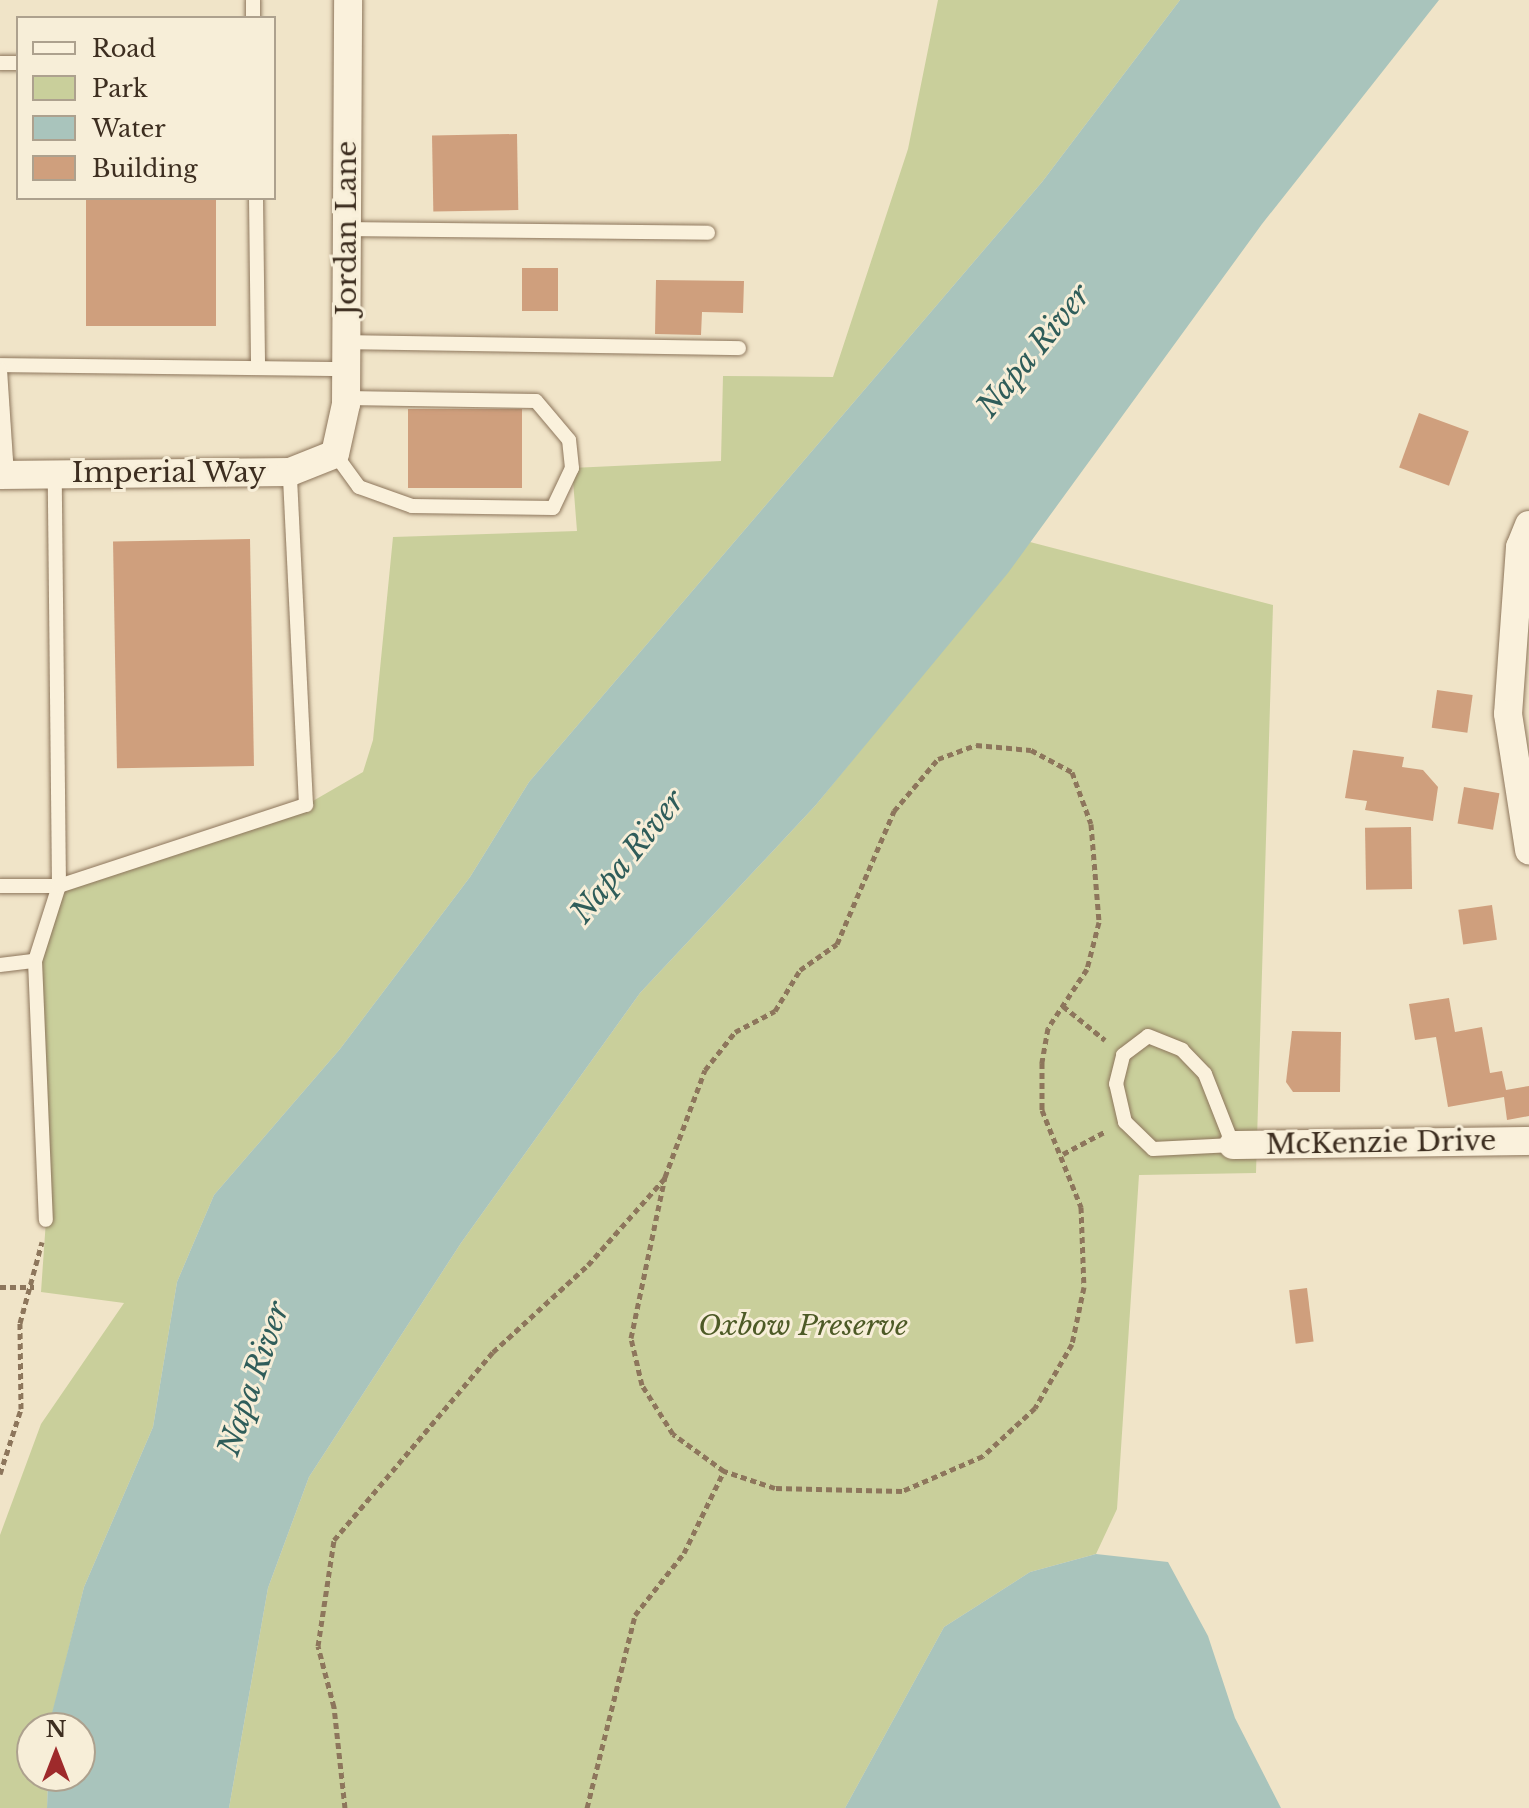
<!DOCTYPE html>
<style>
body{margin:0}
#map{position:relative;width:1529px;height:1808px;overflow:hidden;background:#f0e4c8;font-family:"Libre Baskerville",serif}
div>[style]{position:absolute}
.green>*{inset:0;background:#c9cf9b}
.water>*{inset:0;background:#a9c4bc}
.building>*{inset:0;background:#cf9f7d;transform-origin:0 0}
.path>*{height:5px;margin-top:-2.5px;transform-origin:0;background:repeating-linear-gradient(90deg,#8d765c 0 6px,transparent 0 10px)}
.roads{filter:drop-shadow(0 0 2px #8d765c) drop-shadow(0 0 2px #8d765c)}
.lane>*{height:14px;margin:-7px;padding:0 7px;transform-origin:7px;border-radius:7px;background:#faf1dc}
.street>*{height:28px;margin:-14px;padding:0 14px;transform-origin:14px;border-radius:14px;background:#faf1dc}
span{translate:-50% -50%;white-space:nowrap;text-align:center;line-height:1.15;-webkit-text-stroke:6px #f7eed8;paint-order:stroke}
.street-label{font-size:28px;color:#3d2e20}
.park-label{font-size:28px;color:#4d5a26;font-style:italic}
.water-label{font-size:30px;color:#2f5d5a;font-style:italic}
.legend{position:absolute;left:16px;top:16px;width:260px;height:184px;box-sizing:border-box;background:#f7eed8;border:2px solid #ada18e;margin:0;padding:10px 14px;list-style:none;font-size:24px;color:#3d2e20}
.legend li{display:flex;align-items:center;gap:16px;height:40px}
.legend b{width:40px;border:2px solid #ada18e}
.north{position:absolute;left:16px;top:1712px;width:80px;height:80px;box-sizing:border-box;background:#f7eed8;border:2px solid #ada18e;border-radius:50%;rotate:0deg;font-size:22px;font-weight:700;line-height:32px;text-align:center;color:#3d2e20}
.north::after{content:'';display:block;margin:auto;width:28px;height:36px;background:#9e2a2b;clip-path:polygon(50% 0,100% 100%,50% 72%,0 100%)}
</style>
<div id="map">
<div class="green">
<i style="clip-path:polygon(938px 0,1180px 0,1042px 182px,529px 782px,470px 877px,340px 1049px,214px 1195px,177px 1282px,153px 1427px,84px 1587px,49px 1728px,32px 1728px,32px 1776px,48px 1776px,47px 1808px,0 1808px,0 1535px,41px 1424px,124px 1303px,41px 1292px,46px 1220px,35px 961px,59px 886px,306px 805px,363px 772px,373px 740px,393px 537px,577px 531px,572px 468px,721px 461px,723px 376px,833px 377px,908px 149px)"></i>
<i style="clip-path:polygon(1030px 542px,1273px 605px,1256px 1173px,1139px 1175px,1117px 1509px,1096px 1554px,1030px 1572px,944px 1627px,845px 1808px,229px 1808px,268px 1588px,309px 1477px,461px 1243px,640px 993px,815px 806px)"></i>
</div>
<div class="water">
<i style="clip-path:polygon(1180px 0,1439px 0,1262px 224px,1008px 573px,815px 806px,640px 993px,461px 1243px,309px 1477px,268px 1588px,229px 1808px,47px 1808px,48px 1776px,80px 1776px,80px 1728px,49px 1725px,84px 1587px,153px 1427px,177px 1282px,214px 1195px,340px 1049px,470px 877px,529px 782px,1042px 182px)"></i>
<i style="clip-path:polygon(1096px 1554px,1168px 1562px,1208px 1636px,1235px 1718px,1281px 1808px,845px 1808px,944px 1627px,1030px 1572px)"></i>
</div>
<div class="building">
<i style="left:517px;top:134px;width:76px;height:85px;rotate:89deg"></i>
<i style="left:86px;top:198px;width:130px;height:128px"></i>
<i style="left:522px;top:268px;width:36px;height:43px"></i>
<i style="clip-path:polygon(656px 280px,744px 281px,743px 313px,702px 312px,701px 335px,655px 334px)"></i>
<i style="left:408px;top:409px;width:114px;height:79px"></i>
<i style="left:1419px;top:413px;width:53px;height:58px;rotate:20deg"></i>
<i style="left:250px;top:539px;width:227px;height:137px;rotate:89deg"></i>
<i style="left:1437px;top:690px;width:36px;height:38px;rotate:8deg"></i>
<i style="clip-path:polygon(1353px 750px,1404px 757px,1402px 767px,1423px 770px,1438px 787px,1433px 821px,1365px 810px,1367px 801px,1345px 798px)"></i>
<i style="left:1464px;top:787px;width:36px;height:37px;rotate:10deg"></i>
<i style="left:1411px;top:827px;width:62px;height:46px;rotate:89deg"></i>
<i style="left:1492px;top:905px;width:35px;height:34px;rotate:82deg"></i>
<i style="clip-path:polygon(1449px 998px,1455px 1032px,1482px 1027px,1490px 1073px,1502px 1071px,1506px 1090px,1529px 1086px,1529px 1116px,1507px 1120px,1504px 1097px,1448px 1107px,1436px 1037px,1415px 1040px,1409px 1004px)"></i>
<i style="clip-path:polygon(1292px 1031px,1341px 1032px,1340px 1092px,1293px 1092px,1286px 1082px)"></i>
<i style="left:1307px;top:1288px;width:54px;height:18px;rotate:83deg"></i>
</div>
<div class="path">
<i style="left:976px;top:745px;width:55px;rotate:5.2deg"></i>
<i style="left:1031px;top:750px;width:47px;rotate:28.2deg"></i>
<i style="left:1072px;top:772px;width:55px;rotate:69.9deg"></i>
<i style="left:1091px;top:824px;width:98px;rotate:85.3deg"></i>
<i style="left:1099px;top:922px;width:49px;rotate:104.3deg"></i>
<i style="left:1087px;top:969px;width:71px;rotate:123.5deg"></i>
<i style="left:1048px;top:1028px;width:36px;rotate:100deg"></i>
<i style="left:1042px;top:1063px;width:47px;rotate:90deg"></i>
<i style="left:1042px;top:1110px;width:105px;rotate:68.1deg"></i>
<i style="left:1081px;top:1207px;width:80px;rotate:87.9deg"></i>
<i style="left:1084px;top:1287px;width:58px;rotate:101.9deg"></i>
<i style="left:1072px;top:1344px;width:74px;rotate:120deg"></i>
<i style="left:1035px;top:1408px;width:71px;rotate:137.3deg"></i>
<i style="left:983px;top:1456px;width:88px;rotate:156.6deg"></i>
<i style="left:902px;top:1491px;width:127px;rotate:-178.6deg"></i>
<i style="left:775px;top:1488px;width:54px;rotate:-161.6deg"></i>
<i style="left:724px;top:1471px;width:63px;rotate:-144deg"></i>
<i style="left:673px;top:1434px;width:58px;rotate:-122.3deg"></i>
<i style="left:642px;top:1385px;width:48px;rotate:-103.2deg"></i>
<i style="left:631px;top:1338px;width:165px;rotate:-78.1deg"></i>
<i style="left:665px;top:1177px;width:114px;rotate:-69.5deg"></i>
<i style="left:705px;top:1070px;width:48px;rotate:-51.7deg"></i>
<i style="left:735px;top:1032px;width:45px;rotate:-27.7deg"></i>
<i style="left:775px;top:1011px;width:48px;rotate:-58.6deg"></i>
<i style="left:800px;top:970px;width:45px;rotate:-35.1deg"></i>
<i style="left:837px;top:944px;width:145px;rotate:-66.8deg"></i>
<i style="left:894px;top:811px;width:68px;rotate:-49.8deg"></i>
<i style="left:938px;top:759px;width:40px;rotate:-20.2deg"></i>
<i style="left:1063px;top:1006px;width:54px;rotate:39deg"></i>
<i style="left:1063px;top:1154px;width:49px;rotate:-28.1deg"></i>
<i style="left:0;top:1287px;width:34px"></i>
<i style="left:0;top:1474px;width:68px;rotate:-72.1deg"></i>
<i style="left:21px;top:1409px;width:86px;rotate:-90.7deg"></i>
<i style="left:20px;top:1323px;width:84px;rotate:-74.8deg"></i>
<i style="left:345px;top:1808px;width:102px;rotate:-96.2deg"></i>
<i style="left:334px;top:1707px;width:63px;rotate:-104.7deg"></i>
<i style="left:318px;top:1646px;width:107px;rotate:-81.4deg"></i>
<i style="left:334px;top:1540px;width:246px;rotate:-49.8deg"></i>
<i style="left:493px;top:1352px;width:129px;rotate:-42.5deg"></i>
<i style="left:588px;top:1265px;width:116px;rotate:-48.5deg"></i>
<i style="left:587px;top:1808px;width:199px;rotate:-76deg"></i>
<i style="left:635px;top:1615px;width:79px;rotate:-51.7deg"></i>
<i style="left:684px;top:1553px;width:91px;rotate:-64deg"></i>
</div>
<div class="roads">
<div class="lane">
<i style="left:253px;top:0;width:18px;rotate:90deg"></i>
<i style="left:0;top:63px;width:18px"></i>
<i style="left:256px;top:198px;width:169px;rotate:89.3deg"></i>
<i style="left:347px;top:229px;width:361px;rotate:0.6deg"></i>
<i style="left:346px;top:342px;width:393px;rotate:0.9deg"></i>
<i style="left:0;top:365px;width:346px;rotate:0.7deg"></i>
<i style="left:0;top:370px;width:105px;rotate:86.2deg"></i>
<i style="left:335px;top:454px;width:41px;rotate:54deg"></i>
<i style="left:359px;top:487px;width:56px;rotate:19.7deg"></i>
<i style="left:412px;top:506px;width:141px;rotate:0.8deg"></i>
<i style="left:553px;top:508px;width:44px;rotate:-64.6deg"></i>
<i style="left:572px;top:468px;width:28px;rotate:-96deg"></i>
<i style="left:569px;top:440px;width:51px;rotate:-130.2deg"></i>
<i style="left:536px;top:401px;width:190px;rotate:-179.1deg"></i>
<i style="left:0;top:886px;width:59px"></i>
<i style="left:59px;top:886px;width:412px;rotate:-90.6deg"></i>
<i style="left:35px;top:961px;width:259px;rotate:87.6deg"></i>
<i style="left:0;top:965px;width:35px;rotate:-7deg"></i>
<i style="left:35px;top:961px;width:79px;rotate:-72.3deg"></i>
<i style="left:59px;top:886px;width:260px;rotate:-18.2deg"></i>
<i style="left:306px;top:805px;width:333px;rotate:-92.8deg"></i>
<i style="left:1148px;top:1036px;width:37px;rotate:22deg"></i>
<i style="left:1182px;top:1050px;width:33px;rotate:46deg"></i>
<i style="left:1205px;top:1074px;width:76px;rotate:68.5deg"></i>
<i style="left:1233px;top:1145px;width:80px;rotate:177.1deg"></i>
<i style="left:1153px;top:1149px;width:39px;rotate:-136deg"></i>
<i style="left:1125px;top:1122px;width:39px;rotate:-103deg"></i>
<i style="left:1116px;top:1084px;width:30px;rotate:-76deg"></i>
<i style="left:1123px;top:1055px;width:31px;rotate:-37deg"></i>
</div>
<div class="street">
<i style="left:0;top:475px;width:290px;rotate:-0.6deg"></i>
<i style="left:290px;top:472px;width:48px;rotate:-21.8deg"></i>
<i style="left:335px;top:454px;width:51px;rotate:-77.6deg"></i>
<i style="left:346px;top:404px;width:404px;rotate:-89.7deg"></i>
<i style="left:1529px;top:525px;width:24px;rotate:112deg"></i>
<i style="left:1520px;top:547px;width:167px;rotate:94.1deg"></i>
<i style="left:1508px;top:714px;width:138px;rotate:81.2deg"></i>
<i style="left:1233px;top:1145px;width:296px;rotate:-0.8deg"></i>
</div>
</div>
<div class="street-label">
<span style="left:347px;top:228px;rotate:-90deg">Jordan Lane</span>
<span style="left:169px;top:473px">Imperial Way</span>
<span style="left:1381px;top:1143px;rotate:-1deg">McKenzie Drive</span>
</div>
<div class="park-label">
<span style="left:803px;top:1326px">Oxbow Preserve</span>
</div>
<div class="water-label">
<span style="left:1034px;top:351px;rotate:-51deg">Napa River</span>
<span style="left:628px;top:857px;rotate:-51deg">Napa River</span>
<span style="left:254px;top:1379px;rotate:-71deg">Napa River</span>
</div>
<ul class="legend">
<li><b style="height:10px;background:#faf1dc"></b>Road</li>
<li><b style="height:22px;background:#c9cf9b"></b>Park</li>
<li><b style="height:22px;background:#a9c4bc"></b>Water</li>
<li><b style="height:22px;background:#cf9f7d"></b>Building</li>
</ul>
<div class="north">N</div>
</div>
